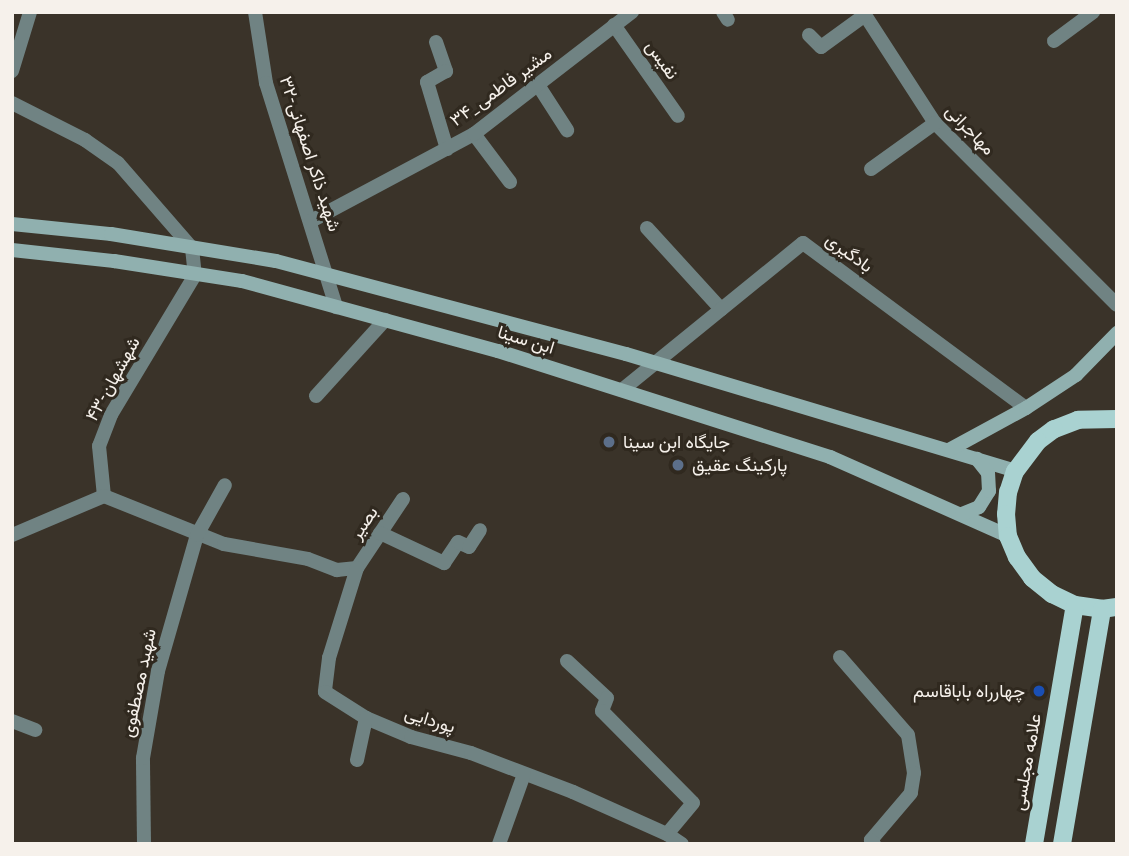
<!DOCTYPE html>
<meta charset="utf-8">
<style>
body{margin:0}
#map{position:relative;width:1129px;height:856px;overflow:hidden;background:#3a3329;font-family:"Fira Sans Condensed",Vazirmatn,sans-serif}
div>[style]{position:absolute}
.street>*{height:14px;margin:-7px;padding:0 7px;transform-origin:7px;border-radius:7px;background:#708383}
.secondary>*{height:14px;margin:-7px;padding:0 7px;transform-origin:7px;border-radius:7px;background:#90b0af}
.primary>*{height:18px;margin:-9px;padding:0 9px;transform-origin:9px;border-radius:9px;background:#a9d2d1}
.dots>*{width:19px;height:19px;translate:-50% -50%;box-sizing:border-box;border:4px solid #30291f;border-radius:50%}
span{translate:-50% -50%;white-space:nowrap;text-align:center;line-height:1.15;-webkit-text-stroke:6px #30291f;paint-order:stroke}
.street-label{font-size:18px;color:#f6f1eb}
.poi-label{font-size:18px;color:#f6f1eb}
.left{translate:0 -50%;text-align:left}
.right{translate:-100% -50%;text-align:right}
.frame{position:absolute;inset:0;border:14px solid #f6f1eb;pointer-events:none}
</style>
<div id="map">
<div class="street">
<i style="left:255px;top:12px;width:72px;rotate:81.2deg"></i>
<i style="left:266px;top:83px;width:235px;rotate:72.6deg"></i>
<i style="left:723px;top:12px;width:9px;rotate:58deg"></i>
<i style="left:614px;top:25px;width:111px;rotate:54.9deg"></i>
<i style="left:809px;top:35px;width:17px;rotate:45deg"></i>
<i style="left:821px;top:47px;width:54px;rotate:-36deg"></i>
<i style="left:865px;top:15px;width:129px;rotate:57.1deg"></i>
<i style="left:935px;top:123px;width:257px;rotate:45deg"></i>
<i style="left:1054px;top:41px;width:49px;rotate:-36.6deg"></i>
<i style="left:436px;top:42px;width:31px;rotate:71deg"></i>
<i style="left:446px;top:71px;width:22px;rotate:150deg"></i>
<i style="left:427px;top:82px;width:70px;rotate:73.4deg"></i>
<i style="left:12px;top:71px;width:62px;rotate:-73deg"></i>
<i style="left:538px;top:85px;width:54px;rotate:57.2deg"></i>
<i style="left:12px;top:103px;width:82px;rotate:26.9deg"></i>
<i style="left:85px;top:140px;width:40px;rotate:34.9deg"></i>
<i style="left:118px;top:163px;width:113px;rotate:49deg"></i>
<i style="left:192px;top:248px;width:27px;rotate:84deg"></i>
<i style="left:195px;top:275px;width:163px;rotate:121deg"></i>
<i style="left:111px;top:415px;width:33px;rotate:111deg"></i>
<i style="left:99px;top:446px;width:50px;rotate:84.3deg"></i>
<i style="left:104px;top:496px;width:100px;rotate:157deg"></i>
<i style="left:474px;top:134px;width:60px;rotate:53.1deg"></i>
<i style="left:871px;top:169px;width:79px;rotate:-35.7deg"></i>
<i style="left:311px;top:221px;width:185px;rotate:-28.1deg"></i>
<i style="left:474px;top:134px;width:200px;rotate:-37.7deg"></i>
<i style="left:647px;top:228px;width:110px;rotate:47.6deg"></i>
<i style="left:622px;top:390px;width:233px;rotate:-39.1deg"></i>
<i style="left:803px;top:243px;width:277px;rotate:36.5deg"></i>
<i style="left:316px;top:396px;width:103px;rotate:-47.8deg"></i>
<i style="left:104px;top:496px;width:129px;rotate:21.8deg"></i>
<i style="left:224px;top:544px;width:85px;rotate:10.1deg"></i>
<i style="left:308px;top:559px;width:31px;rotate:21deg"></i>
<i style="left:337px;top:570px;width:20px;rotate:-6deg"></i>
<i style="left:403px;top:499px;width:83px;rotate:123.7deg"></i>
<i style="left:357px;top:568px;width:94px;rotate:107.3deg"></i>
<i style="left:329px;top:658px;width:34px;rotate:97deg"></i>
<i style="left:325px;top:692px;width:49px;rotate:32.4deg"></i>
<i style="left:366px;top:718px;width:49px;rotate:22.9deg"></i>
<i style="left:411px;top:737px;width:62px;rotate:14.9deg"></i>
<i style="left:471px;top:753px;width:109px;rotate:20.9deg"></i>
<i style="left:573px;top:792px;width:103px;rotate:24.1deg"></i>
<i style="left:380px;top:533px;width:71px;rotate:25.1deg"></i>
<i style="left:444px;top:563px;width:25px;rotate:-56deg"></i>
<i style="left:458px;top:542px;width:12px;rotate:24deg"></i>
<i style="left:469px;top:547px;width:20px;rotate:-57deg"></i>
<i style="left:840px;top:657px;width:103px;rotate:48.9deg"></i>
<i style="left:908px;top:735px;width:38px;rotate:81deg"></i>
<i style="left:914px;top:773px;width:20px;rotate:99deg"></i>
<i style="left:911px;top:793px;width:62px;rotate:130.4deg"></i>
<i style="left:871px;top:840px;width:5px;rotate:53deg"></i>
<i style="left:567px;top:661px;width:54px;rotate:42.8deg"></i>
<i style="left:607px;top:698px;width:14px;rotate:111deg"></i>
<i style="left:602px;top:711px;width:129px;rotate:45.3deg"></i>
<i style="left:693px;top:803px;width:40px;rotate:130deg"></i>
<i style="left:667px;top:834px;width:18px;rotate:34deg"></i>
<i style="left:12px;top:721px;width:25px;rotate:21deg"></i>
<i style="left:357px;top:760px;width:43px;rotate:-77.9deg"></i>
<i style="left:144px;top:844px;width:86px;rotate:-90.7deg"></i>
<i style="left:143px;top:758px;width:88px;rotate:-80.2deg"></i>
<i style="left:158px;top:671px;width:141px;rotate:-74deg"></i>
<i style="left:197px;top:535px;width:57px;rotate:-60.8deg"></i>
<i style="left:499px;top:844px;width:74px;rotate:-70.3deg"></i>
</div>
<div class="secondary">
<i style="left:12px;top:224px;width:100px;rotate:5.8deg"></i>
<i style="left:111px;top:234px;width:167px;rotate:9.3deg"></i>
<i style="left:276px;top:261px;width:362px;rotate:14.9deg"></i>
<i style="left:626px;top:354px;width:406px;rotate:16.7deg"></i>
<i style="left:12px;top:250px;width:103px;rotate:6.2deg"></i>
<i style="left:114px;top:261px;width:130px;rotate:8.9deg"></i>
<i style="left:242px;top:281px;width:265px;rotate:15.3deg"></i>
<i style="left:498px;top:351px;width:349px;rotate:17.7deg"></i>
<i style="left:830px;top:457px;width:195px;rotate:23.9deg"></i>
<i style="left:949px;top:450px;width:88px;rotate:-28.6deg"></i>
<i style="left:1026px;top:408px;width:60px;rotate:-33.4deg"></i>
<i style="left:1076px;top:375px;width:59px;rotate:-45.7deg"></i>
<i style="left:962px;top:514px;width:18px;rotate:-22deg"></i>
<i style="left:979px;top:507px;width:19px;rotate:-58deg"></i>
<i style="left:989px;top:491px;width:18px;rotate:-93deg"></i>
<i style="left:988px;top:473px;width:18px;rotate:-128deg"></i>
</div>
<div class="primary">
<i style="left:1117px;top:419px;width:39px;rotate:179deg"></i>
<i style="left:1078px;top:420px;width:26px;rotate:159deg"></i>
<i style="left:1054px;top:429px;width:20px;rotate:143deg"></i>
<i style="left:1038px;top:441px;width:38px;rotate:127deg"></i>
<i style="left:1015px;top:471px;width:22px;rotate:108deg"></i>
<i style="left:1008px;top:492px;width:22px;rotate:95deg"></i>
<i style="left:1006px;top:514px;width:22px;rotate:85deg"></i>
<i style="left:1008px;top:536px;width:23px;rotate:67deg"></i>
<i style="left:1017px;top:557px;width:26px;rotate:54deg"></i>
<i style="left:1032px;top:578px;width:26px;rotate:39deg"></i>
<i style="left:1052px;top:594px;width:25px;rotate:26deg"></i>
<i style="left:1075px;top:605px;width:27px;rotate:8deg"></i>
<i style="left:1102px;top:609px;width:15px;rotate:-8deg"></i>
<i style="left:1034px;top:844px;width:242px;rotate:-80.3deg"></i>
<i style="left:1062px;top:844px;width:238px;rotate:-80.3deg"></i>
</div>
<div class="dots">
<i style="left:609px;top:442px;background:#5c6f8a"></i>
<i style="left:678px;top:465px;background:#5c6f8a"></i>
<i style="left:1039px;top:691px;background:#1a4fb4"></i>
</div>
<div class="street-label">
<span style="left:662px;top:60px;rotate:55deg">نفیس</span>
<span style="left:501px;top:87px;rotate:-36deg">۳۴_مشیر فاطمی</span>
<span style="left:970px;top:130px;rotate:46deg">مهاجرانی</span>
<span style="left:310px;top:154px;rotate:72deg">۳۲-شهید ذاکر اصفهانی</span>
<span style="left:849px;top:253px;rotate:36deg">بادگیری</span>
<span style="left:526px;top:340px;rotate:17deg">ابن سینا</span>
<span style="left:113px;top:379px;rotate:-61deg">۴۳-شهشهان</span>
<span style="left:364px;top:523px;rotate:-56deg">بصیر</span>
<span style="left:139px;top:683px;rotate:-78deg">شهید مصطفوی</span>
<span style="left:430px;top:720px;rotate:17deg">پوردایی</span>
<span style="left:1027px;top:762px;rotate:-80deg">علامه مجلسی</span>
</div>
<div class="poi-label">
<span class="left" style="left:623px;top:442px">جایگاه ابن سینا</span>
<span class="left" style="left:692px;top:465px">پارکینگ عقیق</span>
<span class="right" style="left:1025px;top:691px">چهارراه باباقاسم</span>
</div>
<div class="frame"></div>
</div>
